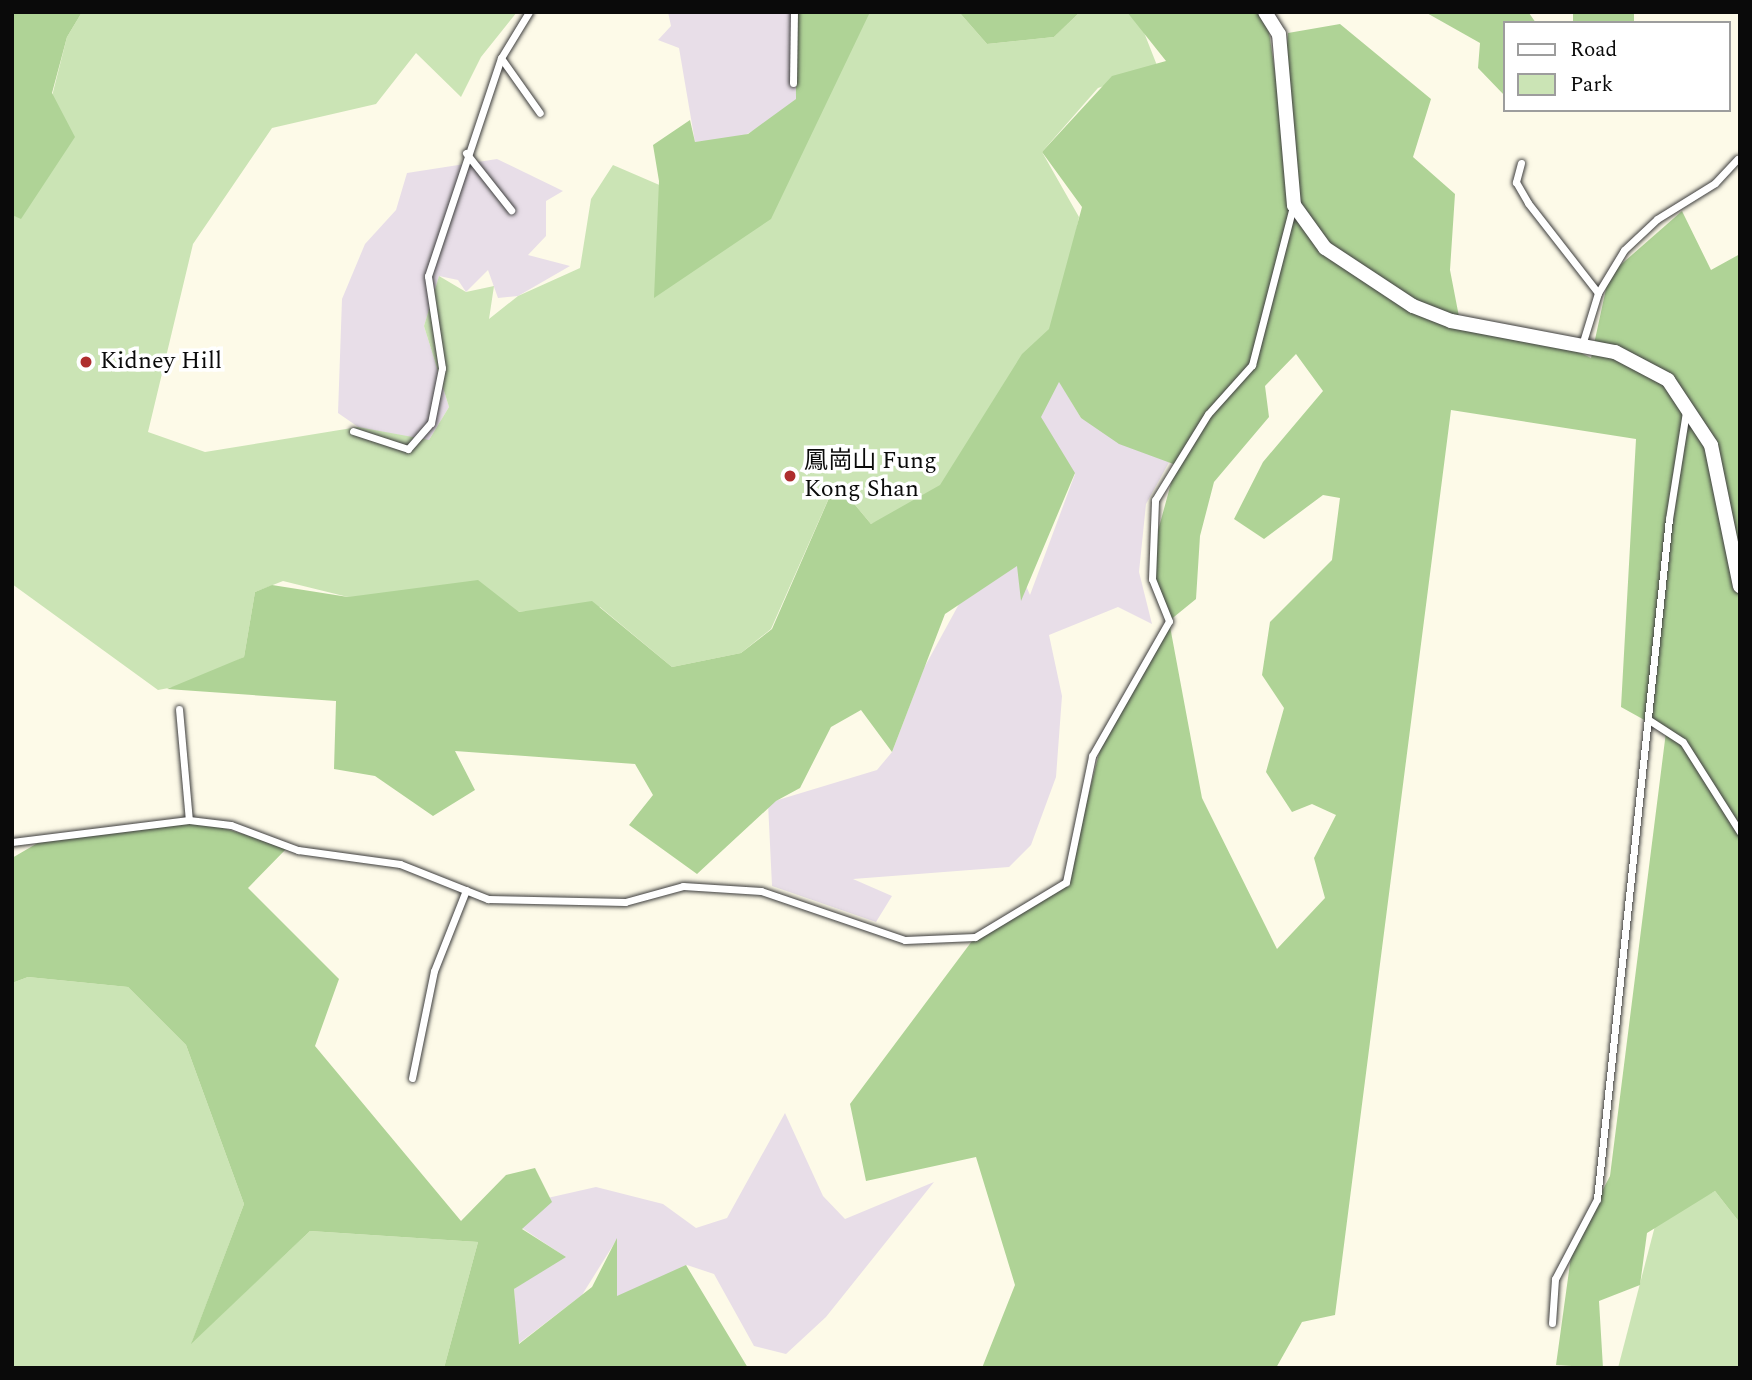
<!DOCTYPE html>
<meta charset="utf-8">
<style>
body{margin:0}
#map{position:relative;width:1752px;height:1380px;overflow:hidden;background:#fdfae8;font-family:Spectral,"Noto Sans SC",serif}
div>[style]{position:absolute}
.industrial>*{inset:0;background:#e8dee8}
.green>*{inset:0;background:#cbe4b5}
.forest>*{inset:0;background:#afd396;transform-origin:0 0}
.roads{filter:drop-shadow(0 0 2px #3d3d3d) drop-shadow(0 0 2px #3d3d3d)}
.lane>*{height:7px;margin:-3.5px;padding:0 3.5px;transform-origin:3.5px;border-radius:3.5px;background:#fff}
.street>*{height:14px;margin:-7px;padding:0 7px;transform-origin:7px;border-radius:7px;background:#fff}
.dots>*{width:19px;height:19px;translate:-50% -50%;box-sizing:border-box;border:4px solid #fff;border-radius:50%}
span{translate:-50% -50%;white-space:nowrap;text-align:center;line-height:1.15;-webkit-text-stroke:7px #fff;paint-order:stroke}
.poi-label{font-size:24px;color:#0a0a0a}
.left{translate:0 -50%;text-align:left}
.frame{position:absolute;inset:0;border:14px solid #0a0a0a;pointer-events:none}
.legend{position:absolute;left:1503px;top:21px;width:228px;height:91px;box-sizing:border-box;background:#fff;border:2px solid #9d9d9d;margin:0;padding:9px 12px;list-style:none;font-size:21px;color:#0a0a0a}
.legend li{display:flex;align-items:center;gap:14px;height:35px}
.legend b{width:35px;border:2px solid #9d9d9d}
</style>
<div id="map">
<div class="industrial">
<i style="clip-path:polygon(668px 12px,799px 12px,796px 107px,738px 139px,695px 142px,679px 48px,658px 40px,671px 26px)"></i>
<i style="clip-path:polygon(497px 159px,563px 191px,546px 201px,546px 236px,528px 255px,570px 266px,518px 296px,498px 298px,488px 270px,466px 292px,458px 280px,439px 276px,424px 326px,449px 407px,429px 440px,377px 440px,338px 413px,342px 299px,365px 244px,396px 210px,407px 173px)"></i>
<i style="clip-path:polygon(1059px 381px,1081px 418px,1172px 457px,1146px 504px,1139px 572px,1152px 624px,1118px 607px,1049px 635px,1062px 696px,1056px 777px,1031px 845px,1009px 867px,853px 879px,892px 896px,876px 922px,772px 886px,768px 803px,877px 770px,892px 752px,924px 668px,959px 604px,1017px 565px,1030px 595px,1075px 474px,1040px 417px)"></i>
<i style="clip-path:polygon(785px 1113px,823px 1196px,845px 1219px,934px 1182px,826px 1317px,786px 1354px,754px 1346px,714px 1274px,687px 1265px,616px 1302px,617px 1239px,582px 1295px,518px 1344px,514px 1289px,561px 1254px,522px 1228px,543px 1199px,596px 1187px,663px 1204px,696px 1228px,727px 1218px)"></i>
</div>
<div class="green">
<i style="clip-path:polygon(82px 12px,517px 12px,481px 57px,461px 97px,416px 53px,376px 104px,272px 128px,193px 244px,148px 432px,205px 452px,358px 427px,429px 440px,449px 407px,424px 326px,439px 276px,466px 292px,494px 286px,489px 319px,518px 296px,580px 268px,591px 199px,613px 165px,671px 190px,660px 273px,869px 12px,959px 12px,987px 44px,1054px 37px,1080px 12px,1136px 12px,1158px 68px,1098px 88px,1042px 152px,1079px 217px,1057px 329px,939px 496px,871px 524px,836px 482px,771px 629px,741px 653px,672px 667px,600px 607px,501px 613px,348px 597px,283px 581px,255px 592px,244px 657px,190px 684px,158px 690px,12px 584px,12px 215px,21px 218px,67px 37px)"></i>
<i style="clip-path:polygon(28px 977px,128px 987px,186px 1045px,244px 1204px,192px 1342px,310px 1231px,478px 1242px,444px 1368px,12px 1368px,12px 983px)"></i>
<i style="clip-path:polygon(1715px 1191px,1740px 1223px,1740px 1368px,1618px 1368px,1656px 1222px)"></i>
</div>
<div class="forest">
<i style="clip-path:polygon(12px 12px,82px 12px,67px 37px,52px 93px,75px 137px,21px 219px,12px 215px)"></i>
<i style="clip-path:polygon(795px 12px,870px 12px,771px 219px,654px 298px,659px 181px,653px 145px,690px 120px,695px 142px,748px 134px,796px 99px)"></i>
<i style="clip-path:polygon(959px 12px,1080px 12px,1054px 37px,987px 44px)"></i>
<i style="clip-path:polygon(evenodd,1127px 12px,1257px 12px,1269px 32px,1281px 112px,1288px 33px,1340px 24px,1431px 99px,1413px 157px,1455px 194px,1450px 270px,1460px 322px,1559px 342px,1591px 358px,1609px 275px,1682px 211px,1711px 270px,1740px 254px,1740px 1223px,1715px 1191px,1647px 1233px,1640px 1285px,1599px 1301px,1603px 1368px,1556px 1365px,1572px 1249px,1610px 1176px,1666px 732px,1621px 707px,1636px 439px,1451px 410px,1335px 1315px,1302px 1322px,1276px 1368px,982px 1368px,1015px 1285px,976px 1157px,866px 1181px,850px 1104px,975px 937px,1066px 882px,1104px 734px,1169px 621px,1150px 560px,1176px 465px,1119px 444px,1081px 418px,1059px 382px,1041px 417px,1075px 473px,1021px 601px,1017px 566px,945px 614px,892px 752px,861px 710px,831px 727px,800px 788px,776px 801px,697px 874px,629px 825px,653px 795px,635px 764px,455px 751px,475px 790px,433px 816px,375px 776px,334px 769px,336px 701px,167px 689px,244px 657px,255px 592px,272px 585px,348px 597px,478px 580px,519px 612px,592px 601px,672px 667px,741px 653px,772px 629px,836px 482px,871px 524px,940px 485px,1022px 354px,1049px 329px,1082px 207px,1042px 152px,1112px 76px,1166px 61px,1127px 12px,1296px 354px,1323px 391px,1263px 462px,1234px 519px,1264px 539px,1323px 495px,1340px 498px,1332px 560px,1270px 622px,1262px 675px,1284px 708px,1266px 772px,1292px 812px,1312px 804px,1336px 815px,1314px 858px,1325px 898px,1277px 949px,1202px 798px,1169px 621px,1196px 599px,1200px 536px,1214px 482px,1269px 417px,1265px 386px,1296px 354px)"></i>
<i style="clip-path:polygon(1425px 12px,1529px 13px,1536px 23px,1505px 23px,1505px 96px,1478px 68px,1480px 43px)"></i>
<i style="left:1573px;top:12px;width:61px;height:12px"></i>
<i style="clip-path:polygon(199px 821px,288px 847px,248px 888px,339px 979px,315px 1046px,461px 1221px,506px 1175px,535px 1168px,552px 1202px,522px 1229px,566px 1257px,514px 1289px,519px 1344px,592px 1287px,617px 1238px,617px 1296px,686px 1265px,748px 1368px,444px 1368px,478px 1242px,310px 1231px,191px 1344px,244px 1204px,186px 1045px,128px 987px,28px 977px,12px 983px,12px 858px,48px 837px)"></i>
</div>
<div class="roads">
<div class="lane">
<i style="left:501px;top:58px;width:67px;rotate:54.7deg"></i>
<i style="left:793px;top:83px;width:71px;rotate:-89.2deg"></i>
<i style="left:466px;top:153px;width:73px;rotate:51.7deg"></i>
<i style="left:1521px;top:163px;width:20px;rotate:105deg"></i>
<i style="left:1516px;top:182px;width:24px;rotate:60deg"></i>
<i style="left:1528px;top:203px;width:114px;rotate:52.1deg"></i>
<i style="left:1582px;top:345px;width:54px;rotate:-72.9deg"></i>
<i style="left:1598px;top:293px;width:50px;rotate:-58.8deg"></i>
<i style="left:1624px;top:250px;width:45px;rotate:-43.2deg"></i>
<i style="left:1657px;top:219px;width:68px;rotate:-31.8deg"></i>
<i style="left:1715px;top:183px;width:33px;rotate:-47deg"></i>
<i style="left:353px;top:431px;width:58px;rotate:18.1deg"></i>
<i style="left:408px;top:449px;width:35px;rotate:-49deg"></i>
<i style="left:431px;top:423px;width:56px;rotate:-78.7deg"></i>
<i style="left:442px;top:368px;width:93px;rotate:-98.7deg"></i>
<i style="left:428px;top:276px;width:230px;rotate:-71.5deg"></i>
<i style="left:501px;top:58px;width:54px;rotate:-58.7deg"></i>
<i style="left:179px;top:709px;width:111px;rotate:84.9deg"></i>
<i style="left:1649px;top:720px;width:40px;rotate:32.9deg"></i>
<i style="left:1683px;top:742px;width:107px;rotate:57.7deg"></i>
<i style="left:12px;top:842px;width:178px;rotate:-7.1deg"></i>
<i style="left:189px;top:820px;width:42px;rotate:6.8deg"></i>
<i style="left:231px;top:825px;width:72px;rotate:20.5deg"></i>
<i style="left:298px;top:850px;width:103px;rotate:7.8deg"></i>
<i style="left:400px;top:864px;width:95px;rotate:21.7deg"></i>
<i style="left:488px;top:899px;width:137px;rotate:1.3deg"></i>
<i style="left:625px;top:902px;width:60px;rotate:-15.4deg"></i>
<i style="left:683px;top:886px;width:78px;rotate:3.7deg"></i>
<i style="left:761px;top:891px;width:152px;rotate:18.8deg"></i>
<i style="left:905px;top:940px;width:70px;rotate:-2.5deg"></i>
<i style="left:975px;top:937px;width:106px;rotate:-31.1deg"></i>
<i style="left:1066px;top:882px;width:129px;rotate:-78.3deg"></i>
<i style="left:1092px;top:756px;width:155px;rotate:-60.3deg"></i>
<i style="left:1169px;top:621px;width:45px;rotate:-112deg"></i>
<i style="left:1152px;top:579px;width:79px;rotate:-87.8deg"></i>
<i style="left:1155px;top:500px;width:101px;rotate:-58.4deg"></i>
<i style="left:1208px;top:414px;width:66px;rotate:-48.1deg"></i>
<i style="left:1252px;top:365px;width:163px;rotate:-75.5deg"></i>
<i style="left:412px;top:1078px;width:109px;rotate:-78.4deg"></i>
<i style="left:434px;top:971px;width:87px;rotate:-68.4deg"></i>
<i style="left:1552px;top:1323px;width:44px;rotate:-86.1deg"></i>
<i style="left:1555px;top:1279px;width:90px;rotate:-62.3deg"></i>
<i style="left:1597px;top:1199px;width:684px;rotate:-83.96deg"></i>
<i style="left:1669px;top:519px;width:108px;rotate:-81deg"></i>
</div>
<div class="street">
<i style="left:1265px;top:12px;width:26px;rotate:58deg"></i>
<i style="left:1279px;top:34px;width:172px;rotate:85deg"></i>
<i style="left:1294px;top:205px;width:53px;rotate:54.2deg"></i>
<i style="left:1325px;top:248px;width:105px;rotate:33.4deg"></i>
<i style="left:1413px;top:306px;width:41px;rotate:21.5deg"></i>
<i style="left:1451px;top:321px;width:167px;rotate:10.7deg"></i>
<i style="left:1615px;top:352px;width:60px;rotate:27.8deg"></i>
<i style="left:1668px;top:380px;width:78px;rotate:56.5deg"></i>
<i style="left:1711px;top:445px;width:144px;rotate:78.4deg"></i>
</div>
</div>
<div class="dots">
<i style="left:86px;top:362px;background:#ae2e2e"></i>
<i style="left:790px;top:476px;background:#ae2e2e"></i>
</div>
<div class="poi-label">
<span class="left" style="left:100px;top:362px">Kidney Hill</span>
<span class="left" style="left:804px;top:476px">鳳崗山 Fung<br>Kong Shan</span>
</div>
<div class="frame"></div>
<ul class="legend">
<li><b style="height:9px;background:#fff"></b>Road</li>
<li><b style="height:19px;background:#cbe4b5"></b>Park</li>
</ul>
</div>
